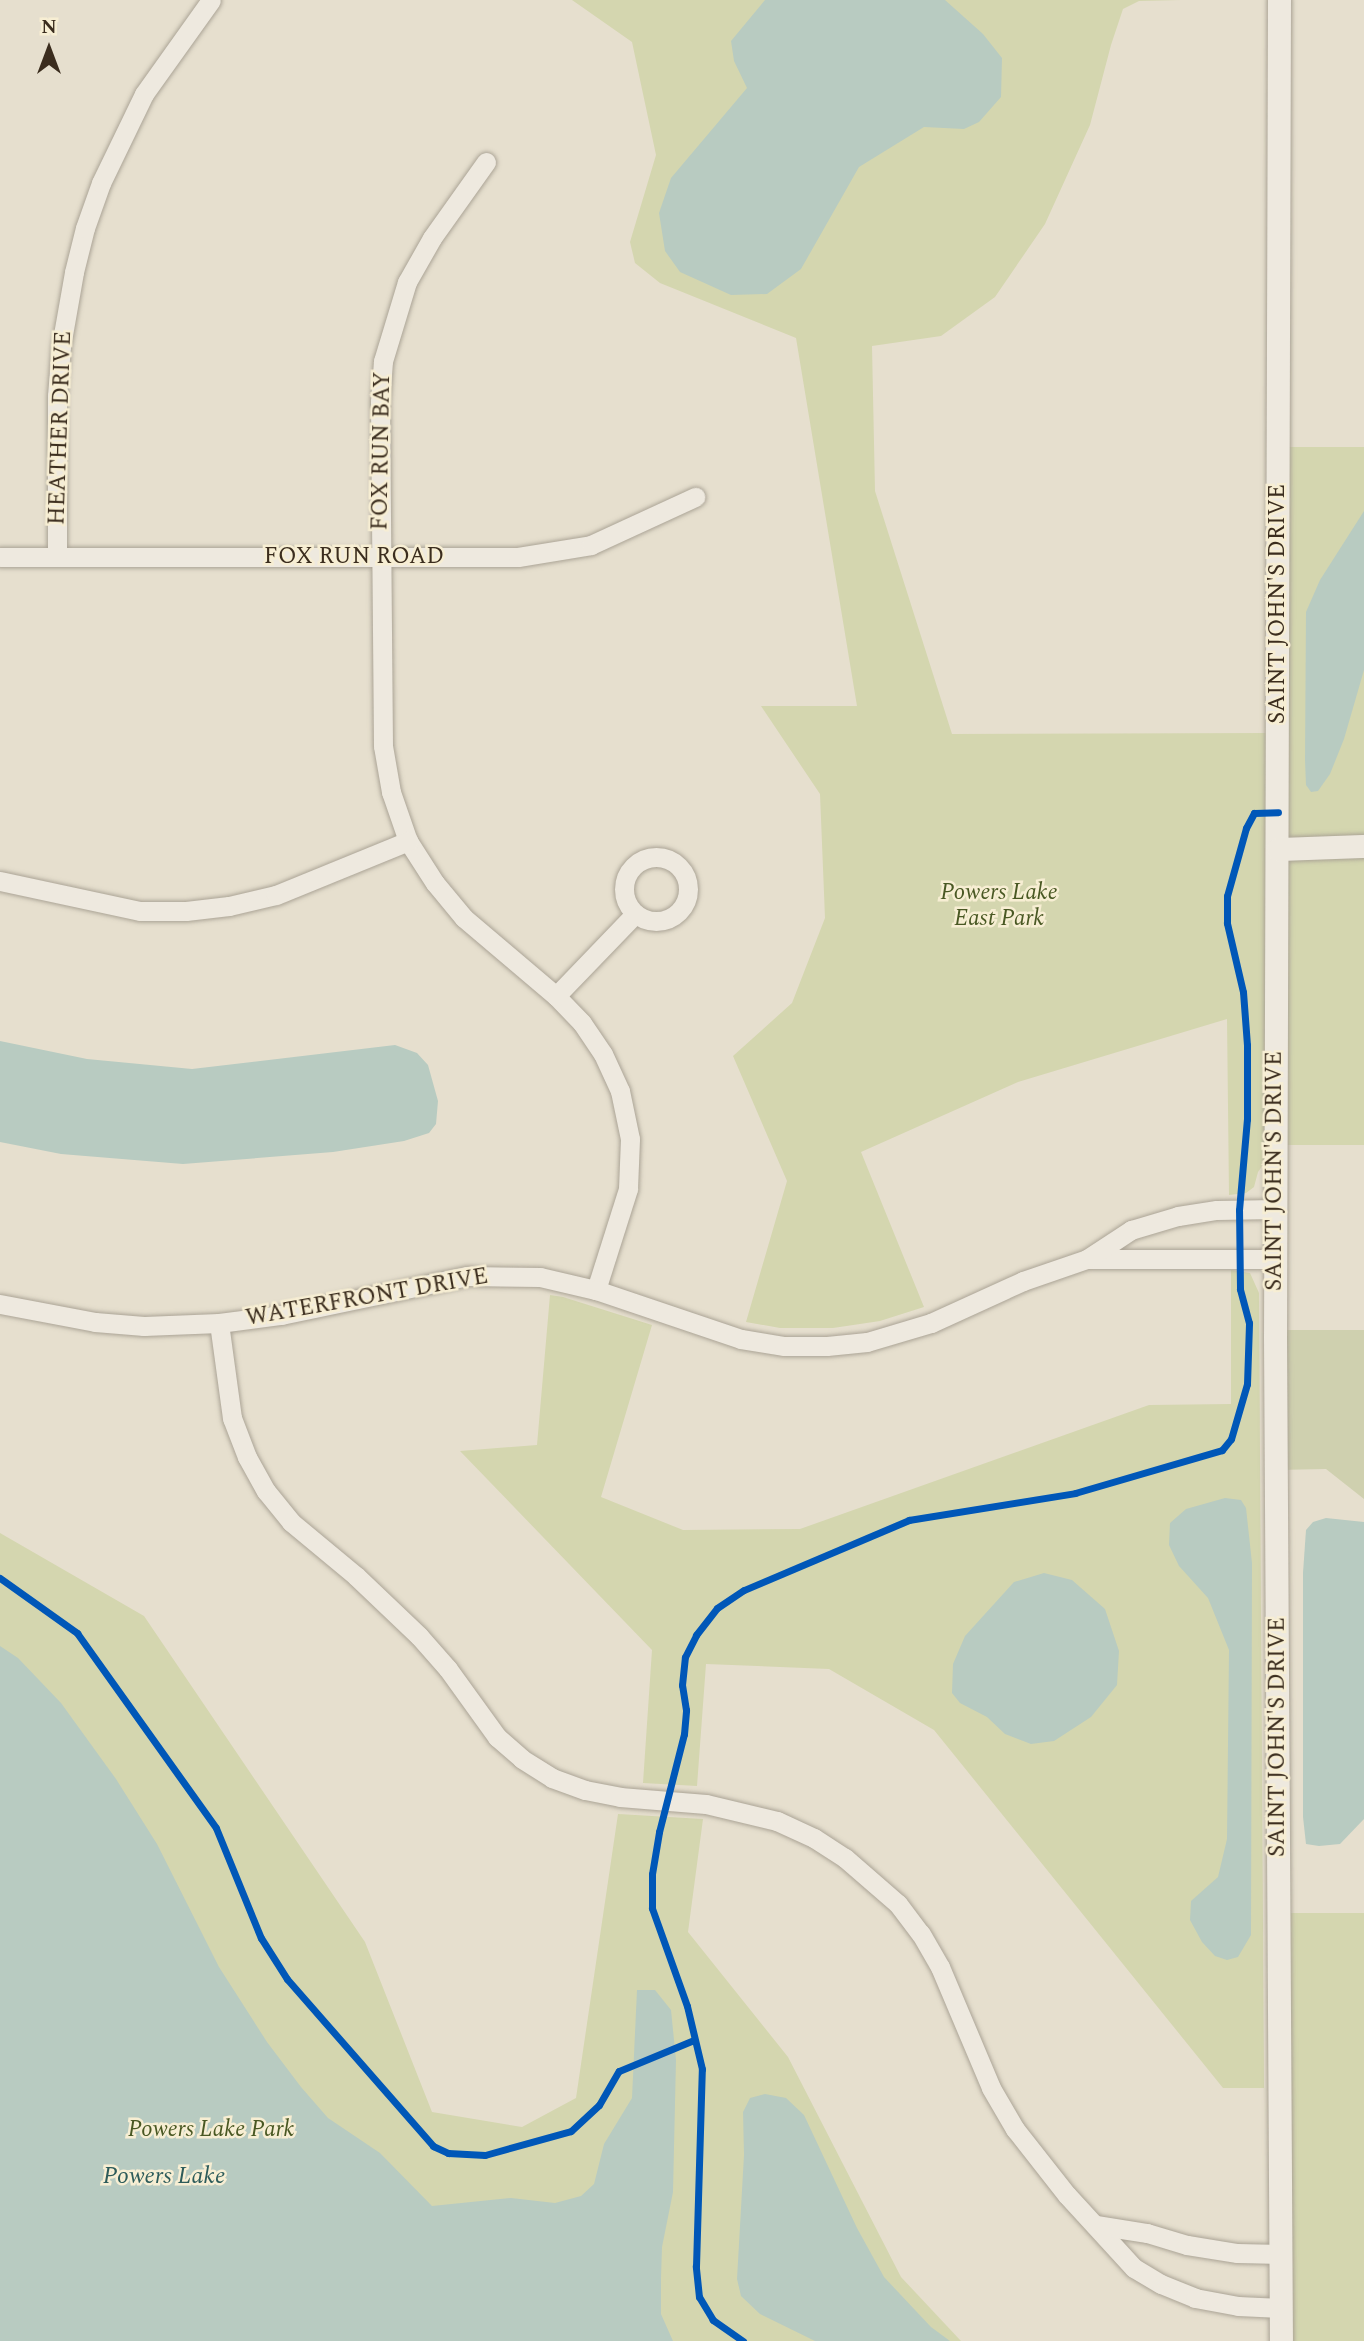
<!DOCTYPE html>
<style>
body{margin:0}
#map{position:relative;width:1364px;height:2341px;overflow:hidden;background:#e6dfce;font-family:Spectral,serif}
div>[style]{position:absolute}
.green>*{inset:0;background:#d4d6af;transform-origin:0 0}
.cemetery>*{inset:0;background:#cfd0af}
.water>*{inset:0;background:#b8cbc1}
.roads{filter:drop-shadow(0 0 2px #aba496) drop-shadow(0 0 2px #aba496)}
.minor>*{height:19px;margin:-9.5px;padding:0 9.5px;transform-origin:9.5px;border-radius:9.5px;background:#eee9df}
.minor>.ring{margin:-9.5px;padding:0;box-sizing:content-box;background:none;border:19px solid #eee9df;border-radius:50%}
.tertiary>*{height:23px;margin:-11.5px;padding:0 11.5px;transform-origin:11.5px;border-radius:11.5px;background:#eee9df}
.cycleway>*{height:7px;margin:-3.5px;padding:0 3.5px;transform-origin:3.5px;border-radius:3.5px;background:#0057b8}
span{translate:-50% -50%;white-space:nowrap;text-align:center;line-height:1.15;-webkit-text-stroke:5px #f7eed3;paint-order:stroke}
.street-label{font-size:23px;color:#3b2d1e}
.park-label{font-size:23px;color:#495823;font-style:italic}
.water-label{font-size:24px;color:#2c5b5a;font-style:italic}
.north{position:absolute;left:14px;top:14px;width:70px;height:70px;-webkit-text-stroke:5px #f7eed3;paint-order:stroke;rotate:0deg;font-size:19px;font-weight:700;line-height:28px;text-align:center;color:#3b2d1e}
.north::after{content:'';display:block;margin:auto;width:24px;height:32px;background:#3b2d1e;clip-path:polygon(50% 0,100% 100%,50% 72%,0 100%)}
</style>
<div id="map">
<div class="green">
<i style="clip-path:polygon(572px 0,1181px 0,1139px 1px,1123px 9px,1111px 45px,1090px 125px,1045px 224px,995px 297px,941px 336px,872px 346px,875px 491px,952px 734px,1278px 733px,1277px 447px,1364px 447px,1364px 1145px,1277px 1145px,1258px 1172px,1254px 1187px,1246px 1193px,1229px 1195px,1227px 1019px,1018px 1082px,861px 1152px,924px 1307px,880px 1321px,833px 1328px,780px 1328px,746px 1322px,787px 1181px,733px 1056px,792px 1003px,825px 918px,820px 794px,761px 706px,857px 706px,796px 338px,660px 283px,635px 263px,630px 242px,656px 155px,632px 42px)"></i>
<i style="clip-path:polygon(1231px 1270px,1250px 1273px,1259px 1293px,1264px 2088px,1223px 2088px,934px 1730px,829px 1669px,706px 1664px,697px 1786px,643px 1783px,652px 1650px,460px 1451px,537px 1445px,550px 1295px,563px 1297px,652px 1325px,601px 1497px,683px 1530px,800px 1529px,1149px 1405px,1231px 1404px)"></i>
<i style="clip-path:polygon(0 1533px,144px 1616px,365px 1942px,432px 2112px,522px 2127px,576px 2098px,618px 1814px,703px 1819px,688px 1932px,788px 2057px,901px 2277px,961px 2341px,0 2341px)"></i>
<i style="left:1280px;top:1913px;width:84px;height:428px"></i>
</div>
<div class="cemetery">
<i style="clip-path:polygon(1275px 1330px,1364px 1330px,1364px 1499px,1326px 1469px,1276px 1470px)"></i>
</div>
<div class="water">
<i style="clip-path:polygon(765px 0,945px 0,983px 34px,1002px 58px,1001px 97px,979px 122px,964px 129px,924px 127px,859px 167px,801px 269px,767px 294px,731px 295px,680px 272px,665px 251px,659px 213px,671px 178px,747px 88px,734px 61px,731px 41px)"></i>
<i style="clip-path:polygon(1364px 511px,1364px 670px,1344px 739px,1330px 774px,1318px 791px,1311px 792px,1306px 785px,1305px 760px,1306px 612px,1320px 580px)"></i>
<i style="clip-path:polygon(0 1041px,87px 1059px,192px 1069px,395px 1045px,417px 1053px,428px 1065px,438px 1101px,436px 1124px,429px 1133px,404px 1141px,333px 1152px,183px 1164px,61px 1154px,0 1142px)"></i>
<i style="clip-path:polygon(1225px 1498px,1241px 1500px,1246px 1508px,1252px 1563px,1251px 1935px,1238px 1957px,1227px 1960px,1215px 1956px,1202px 1942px,1190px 1920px,1191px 1901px,1218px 1877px,1227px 1839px,1229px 1650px,1208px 1598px,1179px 1566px,1169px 1545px,1170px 1523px,1186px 1509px)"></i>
<i style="clip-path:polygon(1326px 1518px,1364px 1522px,1364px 1819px,1340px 1844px,1319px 1846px,1306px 1844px,1303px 1817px,1303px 1573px,1306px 1530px,1313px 1522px)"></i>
<i style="clip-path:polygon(1044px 1573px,1072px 1580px,1105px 1609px,1119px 1651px,1117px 1685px,1091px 1717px,1054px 1741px,1031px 1744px,1005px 1734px,987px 1717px,960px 1703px,952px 1693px,953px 1664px,965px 1636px,1014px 1582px)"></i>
<i style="clip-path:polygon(0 1646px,18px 1658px,61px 1703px,116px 1779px,157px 1844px,219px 1967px,267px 2042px,301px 2087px,328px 2118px,380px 2153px,432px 2206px,511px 2198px,555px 2203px,581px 2196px,594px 2184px,604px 2144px,632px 2098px,637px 1990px,655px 1990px,671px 2010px,676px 2060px,673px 2192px,662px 2247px,661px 2278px,661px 2314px,673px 2341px,0 2341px)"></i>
<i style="clip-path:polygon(765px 2094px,786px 2098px,804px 2115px,857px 2228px,884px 2277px,931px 2327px,950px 2341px,815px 2341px,760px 2314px,741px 2296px,737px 2279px,744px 2155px,743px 2112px,750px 2098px)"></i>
</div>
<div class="roads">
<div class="minor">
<i style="left:486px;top:162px;width:93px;rotate:125.4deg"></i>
<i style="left:432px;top:238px;width:51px;rotate:119.6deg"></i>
<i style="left:407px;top:282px;width:83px;rotate:106.9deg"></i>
<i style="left:383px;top:361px;width:41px;rotate:94.2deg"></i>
<i style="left:380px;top:402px;width:344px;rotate:89.5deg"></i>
<i style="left:383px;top:746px;width:47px;rotate:80.1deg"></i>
<i style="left:391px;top:792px;width:52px;rotate:70.9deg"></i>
<i style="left:408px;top:841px;width:50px;rotate:57.3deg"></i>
<i style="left:435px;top:883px;width:45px;rotate:50.4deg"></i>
<i style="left:464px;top:918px;width:121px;rotate:40.3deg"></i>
<i style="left:556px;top:996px;width:37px;rotate:46deg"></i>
<i style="left:582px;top:1023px;width:37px;rotate:56deg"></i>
<i style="left:603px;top:1054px;width:41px;rotate:65.3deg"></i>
<i style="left:620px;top:1091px;width:49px;rotate:78.2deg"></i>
<i style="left:630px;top:1139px;width:50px;rotate:92.3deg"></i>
<i style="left:628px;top:1189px;width:106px;rotate:107.6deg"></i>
<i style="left:0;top:557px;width:518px"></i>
<i style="left:518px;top:557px;width:74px;rotate:-9.3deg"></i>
<i style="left:591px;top:545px;width:115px;rotate:-24.8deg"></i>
<i style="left:57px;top:557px;width:161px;rotate:-90deg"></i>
<i style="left:57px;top:396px;width:50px;rotate:-85.4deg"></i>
<i style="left:61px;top:346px;width:75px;rotate:-80deg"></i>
<i style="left:74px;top:272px;width:45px;rotate:-76deg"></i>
<i style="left:85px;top:228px;width:48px;rotate:-70.4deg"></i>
<i style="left:101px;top:183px;width:99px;rotate:-64.2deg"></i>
<i style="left:144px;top:94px;width:115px;rotate:-54.5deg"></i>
<i class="ring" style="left:624px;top:857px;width:45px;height:45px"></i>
<i style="left:0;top:881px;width:143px;rotate:12.1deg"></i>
<i style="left:140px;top:911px;width:46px"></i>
<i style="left:186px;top:911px;width:43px;rotate:-6.6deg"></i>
<i style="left:229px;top:906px;width:48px;rotate:-13.2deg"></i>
<i style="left:276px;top:895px;width:143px;rotate:-22.2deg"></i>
<i style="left:556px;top:996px;width:114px;rotate:-46.1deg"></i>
<i style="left:1087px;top:1259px;width:188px"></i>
<i style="left:0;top:1304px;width:97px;rotate:10.7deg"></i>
<i style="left:95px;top:1322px;width:49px;rotate:4.7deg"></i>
<i style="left:144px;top:1326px;width:75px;rotate:-2.3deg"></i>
<i style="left:219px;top:1323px;width:63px;rotate:-7.4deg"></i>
<i style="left:281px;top:1315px;width:190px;rotate:-11.8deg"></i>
<i style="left:467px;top:1276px;width:73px;rotate:0.8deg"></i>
<i style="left:540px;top:1277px;width:57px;rotate:13.1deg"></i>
<i style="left:596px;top:1290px;width:153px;rotate:18.7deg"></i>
<i style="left:741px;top:1339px;width:44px;rotate:9.2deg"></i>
<i style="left:784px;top:1346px;width:43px"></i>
<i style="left:827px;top:1346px;width:40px;rotate:-5.7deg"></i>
<i style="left:867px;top:1342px;width:67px;rotate:-16.5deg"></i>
<i style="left:931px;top:1323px;width:101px;rotate:-24.5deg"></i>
<i style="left:1023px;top:1281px;width:68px;rotate:-19deg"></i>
<i style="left:1087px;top:1259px;width:53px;rotate:-33.4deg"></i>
<i style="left:1131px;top:1230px;width:49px;rotate:-16.6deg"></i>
<i style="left:1178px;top:1216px;width:39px;rotate:-9deg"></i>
<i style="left:1217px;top:1210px;width:59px;rotate:-1deg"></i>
<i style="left:219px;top:1323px;width:96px;rotate:82.2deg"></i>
<i style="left:232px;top:1418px;width:42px;rotate:69deg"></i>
<i style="left:247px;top:1457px;width:39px;rotate:61deg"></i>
<i style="left:266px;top:1491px;width:40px;rotate:51deg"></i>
<i style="left:291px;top:1522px;width:85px;rotate:39.7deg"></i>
<i style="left:356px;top:1576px;width:87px;rotate:43.6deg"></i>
<i style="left:419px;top:1636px;width:44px;rotate:48.7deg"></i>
<i style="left:448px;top:1669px;width:84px;rotate:54.2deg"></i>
<i style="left:497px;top:1737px;width:33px;rotate:41deg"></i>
<i style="left:522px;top:1759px;width:36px;rotate:32deg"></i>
<i style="left:552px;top:1778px;width:35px;rotate:20deg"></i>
<i style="left:585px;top:1790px;width:36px;rotate:11deg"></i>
<i style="left:620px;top:1797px;width:86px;rotate:4.7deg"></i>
<i style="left:706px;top:1804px;width:73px;rotate:13.5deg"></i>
<i style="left:777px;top:1821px;width:41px;rotate:24.7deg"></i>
<i style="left:814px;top:1838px;width:37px;rotate:33deg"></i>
<i style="left:845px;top:1858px;width:70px;rotate:41deg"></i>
<i style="left:898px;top:1904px;width:38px;rotate:53deg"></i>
<i style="left:921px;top:1934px;width:38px;rotate:60deg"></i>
<i style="left:940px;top:1967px;width:131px;rotate:67.1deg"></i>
<i style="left:991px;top:2088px;width:48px;rotate:59.7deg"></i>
<i style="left:1015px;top:2129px;width:84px;rotate:51.8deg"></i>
<i style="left:1067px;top:2195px;width:99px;rotate:47.5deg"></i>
<i style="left:1134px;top:2268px;width:31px;rotate:31deg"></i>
<i style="left:1161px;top:2284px;width:37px;rotate:22deg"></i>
<i style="left:1195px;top:2298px;width:44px;rotate:10.5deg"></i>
<i style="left:1238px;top:2306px;width:43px;rotate:2.7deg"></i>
<i style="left:1096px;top:2225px;width:52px;rotate:8.9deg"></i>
<i style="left:1147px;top:2233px;width:42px;rotate:16.7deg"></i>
<i style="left:1187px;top:2245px;width:51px;rotate:9.1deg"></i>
<i style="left:1237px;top:2253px;width:45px;rotate:1.3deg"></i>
</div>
<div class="tertiary">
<i style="left:1279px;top:0;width:1336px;rotate:90.17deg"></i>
<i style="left:1275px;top:1336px;width:1005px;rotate:89.66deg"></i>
<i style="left:1278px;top:849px;width:86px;rotate:-2deg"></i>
</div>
</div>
<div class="cycleway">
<i style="left:0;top:1578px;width:95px;rotate:35.5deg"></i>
<i style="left:77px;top:1633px;width:239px;rotate:54.5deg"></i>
<i style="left:216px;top:1828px;width:119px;rotate:67.8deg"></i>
<i style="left:261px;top:1938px;width:49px;rotate:57.6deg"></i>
<i style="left:287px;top:1979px;width:222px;rotate:48.8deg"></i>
<i style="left:433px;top:2146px;width:17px;rotate:25deg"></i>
<i style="left:448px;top:2153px;width:37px;rotate:3deg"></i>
<i style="left:485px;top:2155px;width:89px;rotate:-15.6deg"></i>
<i style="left:571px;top:2131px;width:38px;rotate:-43deg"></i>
<i style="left:599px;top:2105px;width:39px;rotate:-60deg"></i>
<i style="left:619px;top:2071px;width:81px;rotate:-22.5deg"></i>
<i style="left:743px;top:2341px;width:37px;rotate:-145deg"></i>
<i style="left:713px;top:2320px;width:27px;rotate:-121deg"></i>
<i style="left:699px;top:2297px;width:31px;rotate:-96deg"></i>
<i style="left:696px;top:2266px;width:197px;rotate:-88.3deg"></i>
<i style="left:702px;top:2069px;width:65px;rotate:-103.4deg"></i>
<i style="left:687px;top:2006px;width:104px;rotate:-109.7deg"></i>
<i style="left:652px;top:1908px;width:34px;rotate:-90deg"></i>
<i style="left:652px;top:1874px;width:43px;rotate:-80.5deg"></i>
<i style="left:659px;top:1832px;width:101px;rotate:-75.7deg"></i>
<i style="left:684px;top:1734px;width:24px;rotate:-85deg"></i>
<i style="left:686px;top:1710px;width:25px;rotate:-99deg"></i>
<i style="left:682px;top:1685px;width:28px;rotate:-84deg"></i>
<i style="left:685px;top:1657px;width:25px;rotate:-63deg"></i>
<i style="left:696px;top:1635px;width:34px;rotate:-52deg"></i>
<i style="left:717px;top:1608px;width:32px;rotate:-34deg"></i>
<i style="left:744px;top:1590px;width:179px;rotate:-23deg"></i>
<i style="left:909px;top:1520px;width:168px;rotate:-9.2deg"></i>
<i style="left:1075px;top:1493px;width:153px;rotate:-16.3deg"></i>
<i style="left:1222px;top:1450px;width:14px;rotate:-51deg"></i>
<i style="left:1231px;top:1439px;width:57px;rotate:-73.8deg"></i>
<i style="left:1247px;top:1384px;width:61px;rotate:-88.1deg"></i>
<i style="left:1249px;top:1323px;width:35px;rotate:-105deg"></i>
<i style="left:1240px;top:1289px;width:79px;rotate:-90.7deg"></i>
<i style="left:1239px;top:1210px;width:91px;rotate:-85deg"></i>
<i style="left:1247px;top:1119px;width:74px;rotate:-90deg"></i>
<i style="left:1247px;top:1045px;width:53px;rotate:-94.3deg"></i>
<i style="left:1243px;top:992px;width:71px;rotate:-103.1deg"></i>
<i style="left:1227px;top:923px;width:27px;rotate:-90deg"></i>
<i style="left:1227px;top:896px;width:71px;rotate:-74.4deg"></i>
<i style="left:1246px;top:828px;width:17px;rotate:-62deg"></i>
<i style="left:1254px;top:813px;width:24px;rotate:-2deg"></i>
</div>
<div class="street-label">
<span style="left:61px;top:428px;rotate:-88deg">HEATHER DRIVE</span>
<span style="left:382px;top:451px;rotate:-89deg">FOX RUN BAY</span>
<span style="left:354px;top:557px">FOX RUN ROAD</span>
<span style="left:1278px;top:604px;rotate:-90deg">SAINT JOHN'S DRIVE</span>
<span style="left:1275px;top:1171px;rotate:-90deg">SAINT JOHN'S DRIVE</span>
<span style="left:367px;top:1298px;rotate:-10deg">WATERFRONT DRIVE</span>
<span style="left:1278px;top:1737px;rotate:-90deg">SAINT JOHN'S DRIVE</span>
</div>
<div class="park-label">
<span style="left:999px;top:906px">Powers Lake<br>East Park</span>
<span style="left:211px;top:2130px">Powers Lake Park</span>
</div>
<div class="water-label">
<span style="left:164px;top:2177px">Powers Lake</span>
</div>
<div class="north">N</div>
</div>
